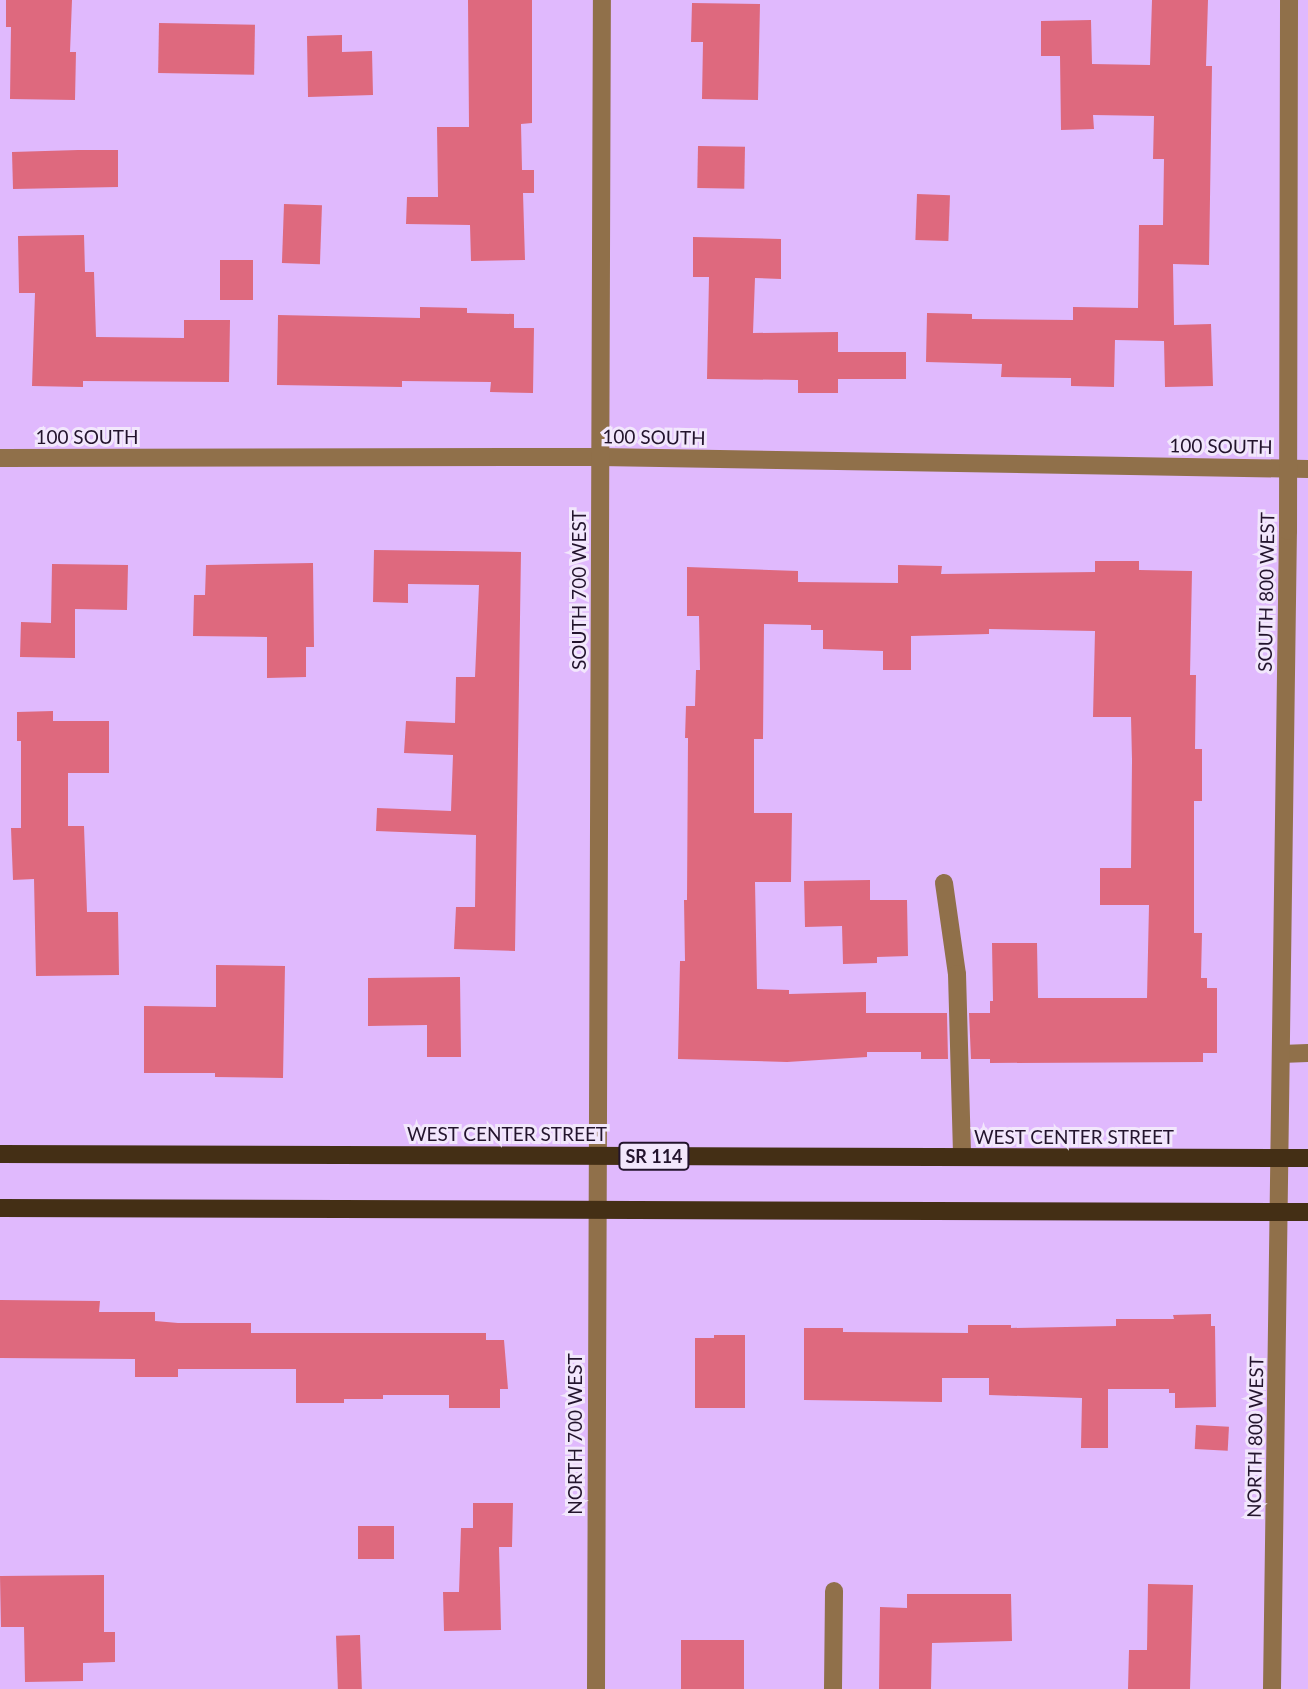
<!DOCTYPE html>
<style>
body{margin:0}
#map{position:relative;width:1308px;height:1689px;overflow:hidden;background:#e0b9fd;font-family:Lato,sans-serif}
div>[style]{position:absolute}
.building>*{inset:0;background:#de697e;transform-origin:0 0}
.minor>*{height:18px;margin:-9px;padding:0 9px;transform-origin:9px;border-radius:9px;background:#90704a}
.major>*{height:18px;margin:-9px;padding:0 9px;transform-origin:9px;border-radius:9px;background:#442f15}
span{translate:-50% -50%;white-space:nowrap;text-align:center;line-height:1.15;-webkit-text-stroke:6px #f2e7fc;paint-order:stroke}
.shield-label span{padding:2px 5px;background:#f2e7fc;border:2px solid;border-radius:5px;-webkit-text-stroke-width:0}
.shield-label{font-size:18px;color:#23142d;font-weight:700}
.street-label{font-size:19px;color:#23142d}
</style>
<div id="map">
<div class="building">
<i style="clip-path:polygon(6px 0,72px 0,70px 52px,76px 52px,75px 100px,10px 99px,11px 27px,6px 27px)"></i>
<i style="clip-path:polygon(468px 0,532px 0,532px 123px,521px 124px,522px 170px,534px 170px,534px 193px,523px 193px,525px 260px,471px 261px,470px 225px,406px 224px,407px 197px,438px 197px,437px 127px,469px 127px)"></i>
<i style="clip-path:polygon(1152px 0,1208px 0,1206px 66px,1212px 66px,1209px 265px,1173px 264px,1174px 325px,1211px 324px,1213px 386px,1165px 387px,1164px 341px,1115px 340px,1114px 387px,1071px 386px,1071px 378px,1001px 377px,1002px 364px,926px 362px,927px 313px,972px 314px,972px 319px,1073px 320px,1073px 307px,1138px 308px,1139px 225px,1163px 225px,1164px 159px,1153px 159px,1154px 116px,1093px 115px,1094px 129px,1061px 130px,1060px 56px,1041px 56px,1041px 21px,1091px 20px,1092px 64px,1150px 65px)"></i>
<i style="clip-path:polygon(692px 3px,760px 4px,758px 100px,702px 99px,703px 42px,691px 42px)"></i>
<i style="left:159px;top:23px;width:96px;height:50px;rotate:1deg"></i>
<i style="clip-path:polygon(342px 35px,342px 52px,372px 51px,373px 95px,308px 97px,307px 36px)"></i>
<i style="left:698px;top:146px;width:47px;height:42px;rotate:1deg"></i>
<i style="clip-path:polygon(78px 150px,118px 150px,118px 187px,13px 189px,12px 152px)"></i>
<i style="left:917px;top:194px;width:33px;height:46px;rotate:2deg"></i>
<i style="left:284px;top:204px;width:38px;height:59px;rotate:2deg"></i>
<i style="clip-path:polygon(84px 235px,85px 272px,94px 272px,96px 337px,184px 338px,184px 320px,230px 320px,229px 382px,83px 381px,83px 387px,32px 386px,35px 293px,19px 293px,18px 236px)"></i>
<i style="clip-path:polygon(693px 237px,781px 239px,781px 279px,755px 278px,753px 333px,838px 332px,838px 352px,906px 352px,906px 379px,838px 379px,838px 393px,798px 393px,798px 380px,707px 379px,709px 277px,693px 277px)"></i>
<i style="left:220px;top:260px;width:33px;height:40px"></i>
<i style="clip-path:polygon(420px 307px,467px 308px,467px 313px,514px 314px,514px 328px,534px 328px,533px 393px,490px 392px,491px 382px,402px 381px,402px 387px,277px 385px,278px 315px,420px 318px)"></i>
<i style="clip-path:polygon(374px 550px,521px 552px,515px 951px,454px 949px,456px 907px,475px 907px,476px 835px,376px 831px,377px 808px,451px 811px,453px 755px,404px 753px,406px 721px,455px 723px,456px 677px,475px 677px,479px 585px,408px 584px,408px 603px,373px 602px)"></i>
<i style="clip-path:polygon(1095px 561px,1139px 561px,1139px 570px,1192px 571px,1190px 675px,1196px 675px,1195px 749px,1202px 749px,1202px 801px,1194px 801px,1194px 933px,1202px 933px,1201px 978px,1207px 978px,1207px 988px,1217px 988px,1217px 1053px,1203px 1053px,1203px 1062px,990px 1063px,990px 1059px,971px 1059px,969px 1013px,990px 1013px,990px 1001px,993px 1001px,992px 943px,1037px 943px,1038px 998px,1147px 998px,1149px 905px,1100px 905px,1100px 868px,1131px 868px,1132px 760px,1131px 717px,1093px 717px,1095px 631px,989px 629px,989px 634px,911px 636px,911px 670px,883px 670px,883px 651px,823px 649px,823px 630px,811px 630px,811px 625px,764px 624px,763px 739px,754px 739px,754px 813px,792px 813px,791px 882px,755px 882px,757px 989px,789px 990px,789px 994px,866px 992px,866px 1013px,947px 1013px,948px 1059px,921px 1059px,921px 1052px,867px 1052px,867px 1057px,787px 1062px,678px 1059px,680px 961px,685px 961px,684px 900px,687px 900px,688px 738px,685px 738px,686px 706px,695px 706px,696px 670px,700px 670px,699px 616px,687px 616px,687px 567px,798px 571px,798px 582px,898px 583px,898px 565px,942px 566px,941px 574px,1095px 572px)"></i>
<i style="clip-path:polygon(313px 563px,314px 647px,306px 647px,306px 677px,267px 678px,267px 637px,193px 636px,194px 595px,205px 595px,206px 565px)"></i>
<i style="clip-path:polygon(52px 564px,128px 565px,127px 610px,75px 609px,75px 658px,20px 657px,21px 622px,51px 623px)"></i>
<i style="clip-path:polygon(53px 711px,53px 721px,109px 721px,109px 773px,68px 773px,68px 826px,84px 826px,87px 912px,118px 912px,119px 975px,36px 976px,34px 879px,13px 880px,11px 828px,21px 828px,21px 741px,17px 741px,17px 712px)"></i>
<i style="clip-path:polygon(870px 880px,870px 900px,907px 900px,908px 956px,877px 957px,877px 963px,843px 964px,842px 926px,805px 927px,804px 881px)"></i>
<i style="clip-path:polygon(216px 965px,285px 966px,283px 1078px,215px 1077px,215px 1073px,144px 1073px,144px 1006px,216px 1007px)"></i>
<i style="clip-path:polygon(460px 977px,461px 1057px,427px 1057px,427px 1025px,368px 1026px,368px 978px)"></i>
<i style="clip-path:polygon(0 1300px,100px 1301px,99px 1312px,155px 1312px,155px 1321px,178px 1323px,251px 1323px,251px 1333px,486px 1333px,486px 1340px,504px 1340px,508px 1389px,500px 1389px,500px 1408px,449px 1408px,449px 1395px,383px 1395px,383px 1399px,344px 1399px,344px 1403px,296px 1403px,296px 1369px,178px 1369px,178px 1377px,135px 1377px,135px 1359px,0 1358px)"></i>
<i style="clip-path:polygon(1211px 1314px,1211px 1326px,1215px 1326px,1216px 1407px,1175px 1408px,1175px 1393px,1169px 1393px,1169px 1389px,1108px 1389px,1108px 1448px,1081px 1448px,1082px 1398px,989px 1395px,989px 1378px,942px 1378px,942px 1402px,804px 1400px,804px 1328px,843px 1328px,843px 1332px,968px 1333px,968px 1325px,1011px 1325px,1011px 1328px,1116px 1326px,1116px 1319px,1174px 1319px,1173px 1315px)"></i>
<i style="clip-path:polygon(714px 1335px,745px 1335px,745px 1408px,695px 1408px,695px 1338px,714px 1338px)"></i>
<i style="left:1196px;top:1425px;width:33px;height:24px;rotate:3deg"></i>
<i style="clip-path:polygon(473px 1503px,513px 1503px,512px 1547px,499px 1547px,501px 1630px,444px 1631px,443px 1592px,459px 1592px,461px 1528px,473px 1528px)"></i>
<i style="left:358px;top:1526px;width:36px;height:33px"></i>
<i style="clip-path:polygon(104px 1575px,104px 1632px,115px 1632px,115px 1662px,83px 1663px,83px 1681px,25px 1682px,24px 1627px,1px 1627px,0 1576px)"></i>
<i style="clip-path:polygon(1148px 1584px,1193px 1585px,1190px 1689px,1128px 1689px,1129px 1650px,1147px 1650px)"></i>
<i style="clip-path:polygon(907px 1594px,1011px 1594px,1012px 1641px,932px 1643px,931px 1689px,879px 1689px,880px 1607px,907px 1608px)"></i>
<i style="left:360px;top:1635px;width:54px;height:24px;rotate:88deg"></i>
<i style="left:681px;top:1640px;width:63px;height:49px"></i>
</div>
<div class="minor">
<i style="left:0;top:458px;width:600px;rotate:-0.1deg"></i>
<i style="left:600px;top:457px;width:708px;rotate:0.97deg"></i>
<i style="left:944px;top:883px;width:92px;rotate:81.9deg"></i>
<i style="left:957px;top:974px;width:183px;rotate:88.4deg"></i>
<i style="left:1281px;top:1054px;width:27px;rotate:-2deg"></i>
<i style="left:596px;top:1689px;width:1689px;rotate:-89.8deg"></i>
<i style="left:833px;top:1689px;width:98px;rotate:-89.4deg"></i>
<i style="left:1272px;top:1689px;width:1158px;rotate:-89.21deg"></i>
<i style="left:1288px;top:531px;width:531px;rotate:-89.89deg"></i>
</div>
<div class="major">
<i style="left:0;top:1154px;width:1308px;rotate:0.18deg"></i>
<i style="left:0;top:1208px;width:1308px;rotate:0.18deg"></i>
</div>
<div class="shield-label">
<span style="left:654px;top:1156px">SR 114</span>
</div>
<div class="street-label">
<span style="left:87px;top:437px">100 SOUTH</span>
<span style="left:654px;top:437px;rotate:1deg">100 SOUTH</span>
<span style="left:1221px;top:446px;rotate:1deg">100 SOUTH</span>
<span style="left:579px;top:590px;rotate:-90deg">SOUTH 700 WEST</span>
<span style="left:1266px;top:592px;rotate:-89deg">SOUTH 800 WEST</span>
<span style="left:507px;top:1134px">WEST CENTER STREET</span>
<span style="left:1074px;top:1137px">WEST CENTER STREET</span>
<span style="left:575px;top:1434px;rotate:-90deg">NORTH 700 WEST</span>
<span style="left:1255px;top:1437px;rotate:-89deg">NORTH 800 WEST</span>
</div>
</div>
